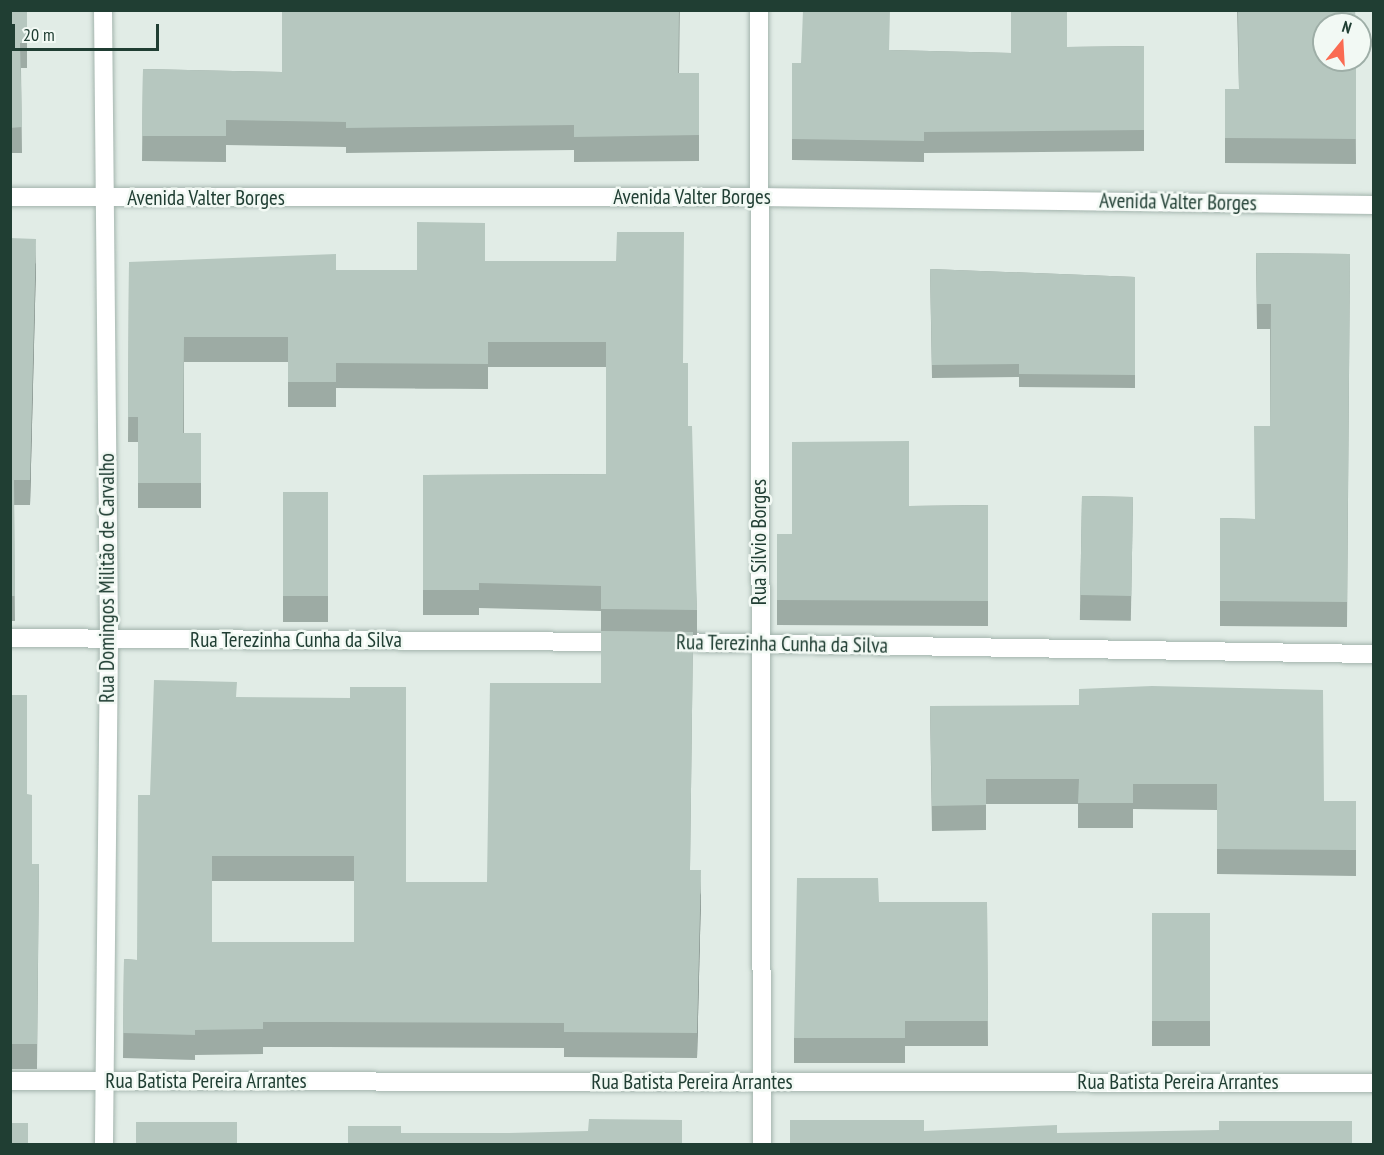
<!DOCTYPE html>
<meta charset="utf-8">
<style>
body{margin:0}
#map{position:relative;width:1384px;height:1155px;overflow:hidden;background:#e1ece6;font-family:"PT Sans Narrow",sans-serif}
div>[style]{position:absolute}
.roads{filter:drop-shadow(0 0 2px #a3b4ad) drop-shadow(0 0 2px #a3b4ad)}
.street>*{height:18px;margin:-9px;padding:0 9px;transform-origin:9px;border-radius:9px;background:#fff}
.secondary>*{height:18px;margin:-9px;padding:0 9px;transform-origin:9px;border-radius:9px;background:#fff}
.wall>*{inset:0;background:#9daba4;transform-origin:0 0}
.shaded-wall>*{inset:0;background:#7f8b86}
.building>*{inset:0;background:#b6c7bf;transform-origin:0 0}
span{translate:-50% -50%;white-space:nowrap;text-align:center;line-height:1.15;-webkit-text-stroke:5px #f2f9f4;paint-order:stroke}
.street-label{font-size:21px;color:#203e33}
.frame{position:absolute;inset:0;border:12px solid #203e33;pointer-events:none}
.north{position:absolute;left:1312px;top:12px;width:60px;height:60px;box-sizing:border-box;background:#f2f9f4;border:2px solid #9eaea7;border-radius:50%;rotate:18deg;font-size:16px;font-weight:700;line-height:24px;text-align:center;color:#203e33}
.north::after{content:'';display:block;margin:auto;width:21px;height:27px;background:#fa6b52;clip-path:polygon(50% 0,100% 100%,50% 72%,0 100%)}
.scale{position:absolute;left:12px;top:24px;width:147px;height:27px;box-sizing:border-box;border:3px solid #203e33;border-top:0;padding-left:8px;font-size:18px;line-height:21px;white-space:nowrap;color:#203e33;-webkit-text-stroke:4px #f2f9f4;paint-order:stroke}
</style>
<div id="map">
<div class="roads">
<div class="street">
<i style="left:103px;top:10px;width:629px;rotate:89.45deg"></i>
<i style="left:109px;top:639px;width:505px;rotate:90.57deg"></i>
<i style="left:759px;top:10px;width:1134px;rotate:89.85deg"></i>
<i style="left:10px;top:638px;width:614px;rotate:0.37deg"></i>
<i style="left:669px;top:642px;width:705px;rotate:0.98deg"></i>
<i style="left:10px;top:1081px;width:1364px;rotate:0.08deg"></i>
</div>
<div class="secondary">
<i style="left:10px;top:197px;width:748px"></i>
<i style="left:758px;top:197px;width:616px;rotate:0.74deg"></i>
</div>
</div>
<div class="wall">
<i style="clip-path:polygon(10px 10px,27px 10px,27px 68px,21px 68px,22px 153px,10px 153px)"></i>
<i style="clip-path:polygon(680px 10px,679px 73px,699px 73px,699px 161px,574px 162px,574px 150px,346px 153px,346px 147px,226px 145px,226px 162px,142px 161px,143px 69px,282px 72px)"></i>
<i style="clip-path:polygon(1237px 10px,1355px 10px,1356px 164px,1225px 163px,1225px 89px,1239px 89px)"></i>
<i style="clip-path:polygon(1144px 46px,1144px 151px,924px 153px,924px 162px,792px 160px,792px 63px,801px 63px,890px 50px,1011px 53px,1067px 47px)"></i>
<i style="clip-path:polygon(10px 238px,36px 264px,30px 505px,14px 505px,15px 621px,10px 621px)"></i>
<i style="clip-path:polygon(1256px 253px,1350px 254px,1347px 627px,1220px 626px,1220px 518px,1255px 519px,1270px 426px,1270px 329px,1257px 329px)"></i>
<i style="clip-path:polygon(evenodd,485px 261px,683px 363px,688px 426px,697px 610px,697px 635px,693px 635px,690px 870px,701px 895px,697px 1058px,564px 1057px,564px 1048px,326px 1047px,263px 1047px,263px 1054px,195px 1055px,195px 1060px,123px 1058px,124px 959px,137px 960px,150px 795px,237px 697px,406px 882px,487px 882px,601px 683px,601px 611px,479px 608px,479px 615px,423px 615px,423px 475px,606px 474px,606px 367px,488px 367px,488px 389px,336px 388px,336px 407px,288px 407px,288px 362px,184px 362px,184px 433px,201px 433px,201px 508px,138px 508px,138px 442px,128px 442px,129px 262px,336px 270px,417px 270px,485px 261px,212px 881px,354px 881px,354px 942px,212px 942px,212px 881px)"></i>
<i style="clip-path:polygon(930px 269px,1135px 277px,1135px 388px,1019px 387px,1019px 377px,932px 378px)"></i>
<i style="left:283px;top:492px;width:45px;height:130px"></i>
<i style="left:1082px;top:496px;width:51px;height:124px;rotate:1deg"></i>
<i style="clip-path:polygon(988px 505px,988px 626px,777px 625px,777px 534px,792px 534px,909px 506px)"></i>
<i style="clip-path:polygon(10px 695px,27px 794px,32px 864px,39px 864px,37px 1069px,10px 1069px)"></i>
<i style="clip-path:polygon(930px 706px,1324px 801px,1356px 801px,1356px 876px,1217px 874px,1217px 810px,1133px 809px,1133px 828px,1078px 828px,1078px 804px,986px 804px,986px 830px,932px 831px)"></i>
<i style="clip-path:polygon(879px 902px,987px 902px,988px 1046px,905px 1046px,905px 1063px,794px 1063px,794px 1038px)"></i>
<i style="left:1152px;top:913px;width:58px;height:133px"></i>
</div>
<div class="shaded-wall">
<i style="clip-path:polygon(36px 239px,36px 264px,30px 505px,30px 480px)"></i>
<i style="clip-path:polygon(701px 870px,701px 895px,697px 1058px,697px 1033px)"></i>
</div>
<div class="building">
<i style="clip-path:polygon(10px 10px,27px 10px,27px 43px,20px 43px,22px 127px,10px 128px)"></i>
<i style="clip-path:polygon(282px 10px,679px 10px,678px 73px,699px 73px,699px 135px,574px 137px,574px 125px,346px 128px,346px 122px,226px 120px,226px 136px,142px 136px,143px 69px,282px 72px)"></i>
<i style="clip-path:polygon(803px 10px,890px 10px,889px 50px,1011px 53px,1011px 10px,1067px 10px,1067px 47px,1144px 46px,1144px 130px,924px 132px,924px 141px,792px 139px,792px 63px,801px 63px)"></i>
<i style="clip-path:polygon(1238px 10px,1355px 10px,1356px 24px,1324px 24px,1324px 60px,1356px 60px,1356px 139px,1225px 138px,1225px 89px,1239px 89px)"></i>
<i style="clip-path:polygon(417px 222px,485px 223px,485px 261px,616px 261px,617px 232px,684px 232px,683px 363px,688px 363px,688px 426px,692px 426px,697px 610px,601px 609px,601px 586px,479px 583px,479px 590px,423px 590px,423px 475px,606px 474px,606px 342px,488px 342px,488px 364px,336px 363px,336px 382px,288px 382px,288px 337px,184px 337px,183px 433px,201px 433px,201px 483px,138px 483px,138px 417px,128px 417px,129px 262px,336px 254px,336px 270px,417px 270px)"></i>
<i style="clip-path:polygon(10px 238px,36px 239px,30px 480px,14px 480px,15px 596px,10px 596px)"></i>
<i style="clip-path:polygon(1256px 253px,1350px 254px,1347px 602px,1220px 601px,1220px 518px,1255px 519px,1254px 426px,1270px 426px,1271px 304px,1257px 304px)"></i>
<i style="clip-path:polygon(930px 269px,1135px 277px,1135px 375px,1019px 374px,1019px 364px,932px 365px)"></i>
<i style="clip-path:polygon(909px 441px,909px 506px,988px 505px,988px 601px,777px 600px,777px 534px,792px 534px,792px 442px)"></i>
<i style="left:283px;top:492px;width:45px;height:104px"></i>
<i style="left:1082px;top:496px;width:51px;height:99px;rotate:1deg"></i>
<i style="clip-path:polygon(evenodd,601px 631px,693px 632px,690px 870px,701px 870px,697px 1033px,564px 1032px,564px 1023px,326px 1022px,263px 1022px,263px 1029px,195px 1030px,195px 1035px,123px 1033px,124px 959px,137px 960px,138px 795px,150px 795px,154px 680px,237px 682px,236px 697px,350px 698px,350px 687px,406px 687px,406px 882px,487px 882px,490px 683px,601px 683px,601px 631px,212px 856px,354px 856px,354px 942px,212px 942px,212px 856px)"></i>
<i style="clip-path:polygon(1152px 686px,1323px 690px,1324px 801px,1356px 801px,1356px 850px,1217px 849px,1217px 784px,1133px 784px,1133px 803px,1078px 803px,1079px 779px,986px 779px,986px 805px,932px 806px,930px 706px,1079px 705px,1079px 689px)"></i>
<i style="clip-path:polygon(10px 695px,27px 695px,27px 794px,32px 795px,32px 864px,39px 864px,37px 1044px,10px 1044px)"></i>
<i style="clip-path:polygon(797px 878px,878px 878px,879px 902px,987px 902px,988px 1021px,905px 1021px,905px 1038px,794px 1038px)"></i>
<i style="left:1152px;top:913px;width:58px;height:108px"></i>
<i style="clip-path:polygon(589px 1119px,682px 1120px,682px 1144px,348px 1144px,348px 1126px,401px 1126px,401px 1133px,509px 1133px,588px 1131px)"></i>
<i style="clip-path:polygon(790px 1120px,924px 1120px,924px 1131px,1057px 1125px,1057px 1133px,1219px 1130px,1219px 1121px,1352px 1121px,1352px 1144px,790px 1144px)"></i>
<i style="left:136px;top:1122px;width:101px;height:22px"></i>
<i style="left:10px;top:1123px;width:18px;height:21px"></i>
</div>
<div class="street-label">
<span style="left:692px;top:197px">Avenida Valter Borges</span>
<span style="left:206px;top:198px">Avenida Valter Borges</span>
<span style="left:1178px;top:202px;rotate:1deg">Avenida Valter Borges</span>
<span style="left:759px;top:542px;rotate:-90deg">Rua Sílvio Borges</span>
<span style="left:107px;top:578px;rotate:-90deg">Rua Domingos Militão de Carvalho</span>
<span style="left:296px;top:640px">Rua Terezinha Cunha da Silva</span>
<span style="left:782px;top:644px;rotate:1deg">Rua Terezinha Cunha da Silva</span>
<span style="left:206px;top:1081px">Rua Batista Pereira Arrantes</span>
<span style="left:692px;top:1082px">Rua Batista Pereira Arrantes</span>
<span style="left:1178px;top:1082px">Rua Batista Pereira Arrantes</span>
</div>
<div class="frame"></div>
<div class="north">N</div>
<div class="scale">20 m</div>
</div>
